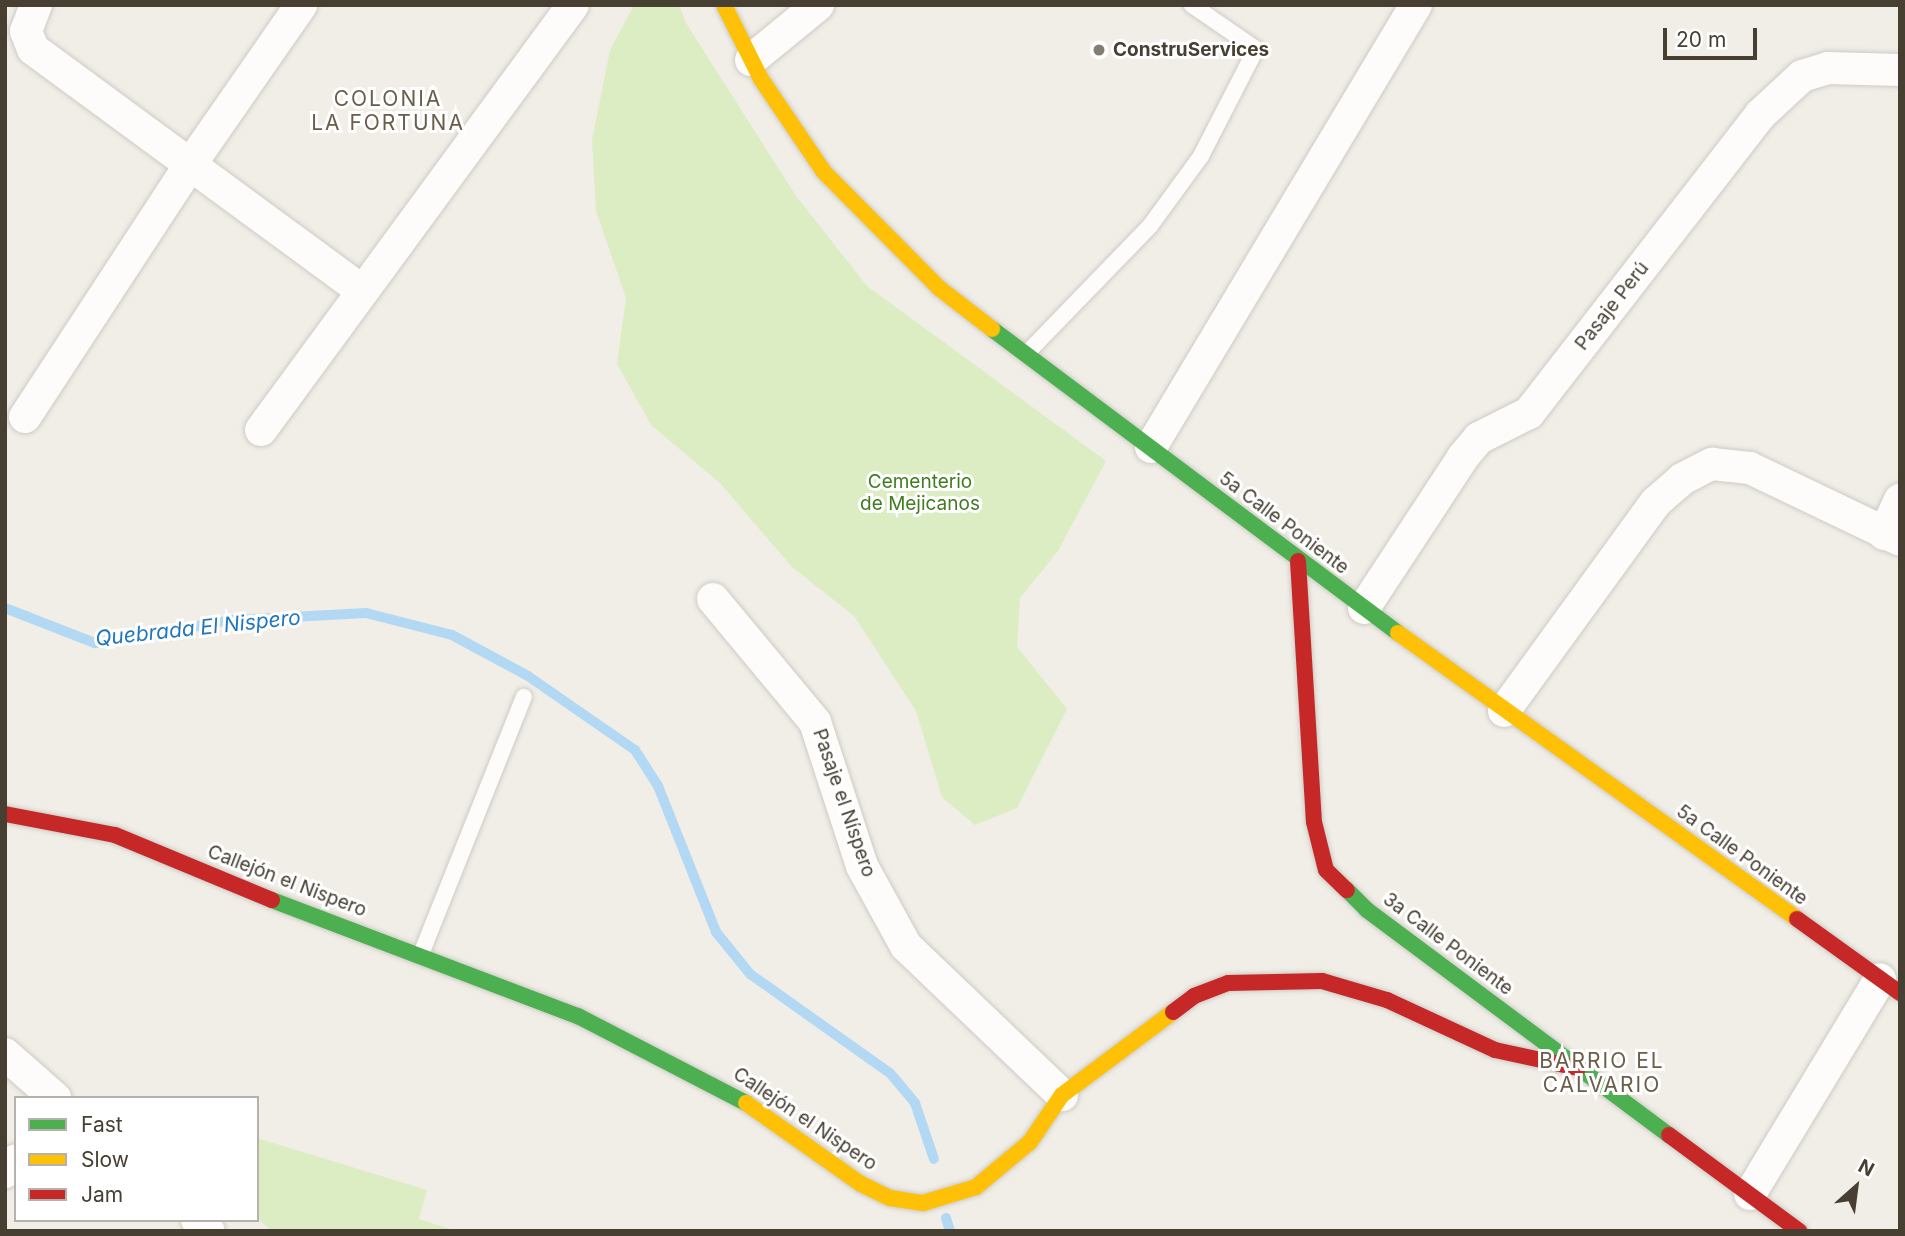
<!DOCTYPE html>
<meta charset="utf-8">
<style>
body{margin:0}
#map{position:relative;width:1905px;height:1236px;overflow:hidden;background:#f0eee7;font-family:Inter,sans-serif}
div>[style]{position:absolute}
.green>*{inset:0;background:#dcedc3}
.stream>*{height:10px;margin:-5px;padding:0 5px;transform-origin:5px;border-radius:5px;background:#b2d8f3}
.roads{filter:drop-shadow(0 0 2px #cecbc5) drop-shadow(0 0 2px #cecbc5)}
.lane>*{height:16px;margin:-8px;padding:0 8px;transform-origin:8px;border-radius:8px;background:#fdfcfb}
.street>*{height:32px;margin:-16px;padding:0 16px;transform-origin:16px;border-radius:16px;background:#fdfcfb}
.fast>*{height:16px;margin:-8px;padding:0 8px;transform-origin:8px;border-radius:8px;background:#4caf50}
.slow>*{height:16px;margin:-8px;padding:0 8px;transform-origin:8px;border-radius:8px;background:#ffc107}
.jam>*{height:16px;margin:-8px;padding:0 8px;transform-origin:8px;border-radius:8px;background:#c62828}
.dots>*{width:19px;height:19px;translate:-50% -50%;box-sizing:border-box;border:4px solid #fff;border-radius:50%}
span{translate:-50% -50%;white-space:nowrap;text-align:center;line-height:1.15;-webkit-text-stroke:6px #fff;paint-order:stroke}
.poi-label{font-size:19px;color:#463f32;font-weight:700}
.left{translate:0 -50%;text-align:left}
.street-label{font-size:19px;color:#463f32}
.park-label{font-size:19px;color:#417d20}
.neighbourhood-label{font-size:21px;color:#6a5d49;letter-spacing:2px}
.water-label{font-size:21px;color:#2177bd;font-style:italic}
.frame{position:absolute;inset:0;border:7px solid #463f32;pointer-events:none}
.legend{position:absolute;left:14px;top:1096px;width:245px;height:126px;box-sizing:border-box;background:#fff;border:2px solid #b5b2ad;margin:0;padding:9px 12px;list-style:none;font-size:21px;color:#463f32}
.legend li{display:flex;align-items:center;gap:14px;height:35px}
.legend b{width:35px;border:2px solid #b5b2ad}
.north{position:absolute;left:1821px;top:1152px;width:70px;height:70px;-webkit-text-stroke:5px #fff;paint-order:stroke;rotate:28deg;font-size:19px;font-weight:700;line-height:28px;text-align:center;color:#463f32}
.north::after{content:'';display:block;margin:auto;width:24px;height:32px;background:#463f32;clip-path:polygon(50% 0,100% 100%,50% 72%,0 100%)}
.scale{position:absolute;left:1663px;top:28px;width:94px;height:32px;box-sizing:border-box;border:4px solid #463f32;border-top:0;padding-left:9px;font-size:21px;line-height:24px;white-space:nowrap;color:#463f32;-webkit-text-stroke:5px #fff;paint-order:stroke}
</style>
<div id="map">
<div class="green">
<i style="clip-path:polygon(634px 5px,679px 5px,686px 23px,796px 196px,867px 286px,1106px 461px,1058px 551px,1020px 598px,1017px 647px,1067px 709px,1017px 808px,975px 825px,942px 797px,916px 711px,854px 616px,791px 566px,720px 483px,651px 425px,617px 364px,626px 298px,596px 211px,592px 140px,610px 50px)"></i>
<i style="clip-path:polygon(257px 1138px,427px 1190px,419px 1219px,456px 1231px,272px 1231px,257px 1218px)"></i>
</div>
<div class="stream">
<i style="left:5px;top:608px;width:97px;rotate:21.3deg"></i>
<i style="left:95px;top:643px;width:140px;rotate:-9.5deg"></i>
<i style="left:233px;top:620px;width:133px;rotate:-3deg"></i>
<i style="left:366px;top:613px;width:89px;rotate:14.3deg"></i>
<i style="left:452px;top:635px;width:86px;rotate:28.3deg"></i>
<i style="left:528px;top:676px;width:130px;rotate:34.7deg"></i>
<i style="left:635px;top:750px;width:43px;rotate:57.4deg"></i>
<i style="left:658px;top:786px;width:157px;rotate:68.3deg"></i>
<i style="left:716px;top:932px;width:54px;rotate:51deg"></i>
<i style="left:750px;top:974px;width:171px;rotate:35.3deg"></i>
<i style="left:890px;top:1073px;width:39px;rotate:50deg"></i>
<i style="left:915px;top:1103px;width:59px;rotate:71.3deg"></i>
<i style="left:946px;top:1218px;width:14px;rotate:73deg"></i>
</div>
<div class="roads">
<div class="lane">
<i style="left:1026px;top:354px;width:178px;rotate:-45.9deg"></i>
<i style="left:1150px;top:226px;width:87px;rotate:-53.9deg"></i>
<i style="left:1201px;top:156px;width:120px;rotate:-62.8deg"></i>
<i style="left:1256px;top:49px;width:78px;rotate:-145.5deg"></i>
<i style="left:421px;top:954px;width:277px;rotate:-68.2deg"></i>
</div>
<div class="street">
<i style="left:36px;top:5px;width:28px;rotate:111deg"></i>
<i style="left:26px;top:31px;width:19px;rotate:69deg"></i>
<i style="left:33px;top:49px;width:409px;rotate:36.3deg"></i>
<i style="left:751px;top:60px;width:87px;rotate:-39.4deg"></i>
<i style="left:25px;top:417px;width:301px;rotate:-56.8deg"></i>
<i style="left:190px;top:165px;width:195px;rotate:-55.2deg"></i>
<i style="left:261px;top:430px;width:527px;rotate:-53.72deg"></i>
<i style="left:1151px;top:447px;width:515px;rotate:-59.06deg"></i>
<i style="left:1884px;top:534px;width:38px;rotate:-65deg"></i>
<i style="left:713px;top:599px;width:160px;rotate:50.3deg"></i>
<i style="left:815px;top:722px;width:151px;rotate:71.9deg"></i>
<i style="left:862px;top:866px;width:91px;rotate:61.2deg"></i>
<i style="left:906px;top:946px;width:216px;rotate:43.7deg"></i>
<i style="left:1364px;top:608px;width:181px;rotate:-56.7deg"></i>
<i style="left:1463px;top:457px;width:25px;rotate:-50deg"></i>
<i style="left:1479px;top:438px;width:56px;rotate:-26.6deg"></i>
<i style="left:1529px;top:413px;width:377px;rotate:-52.2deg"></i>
<i style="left:1760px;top:115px;width:57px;rotate:-42.9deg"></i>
<i style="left:1802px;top:76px;width:27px;rotate:-17deg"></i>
<i style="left:1828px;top:68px;width:72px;rotate:1.6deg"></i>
<i style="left:1504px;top:711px;width:258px;rotate:-54deg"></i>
<i style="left:1656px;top:502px;width:35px;rotate:-41deg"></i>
<i style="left:1682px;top:479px;width:34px;rotate:-27deg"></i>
<i style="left:1712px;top:464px;width:38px;rotate:6deg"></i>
<i style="left:1750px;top:468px;width:166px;rotate:25.6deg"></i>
<i style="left:5px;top:1054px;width:67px;rotate:41.3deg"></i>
<i style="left:5px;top:1172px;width:16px;rotate:-47deg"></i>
<i style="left:1750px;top:1194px;width:251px;rotate:-58.8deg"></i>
<i style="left:197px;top:1220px;width:16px;rotate:43deg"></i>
</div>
<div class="fast">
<i style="left:992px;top:329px;width:507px;rotate:36.82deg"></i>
<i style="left:1347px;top:890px;width:28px;rotate:45deg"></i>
<i style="left:1367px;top:910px;width:377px;rotate:36.7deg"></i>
<i style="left:272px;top:900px;width:327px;rotate:20.8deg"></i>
<i style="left:578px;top:1016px;width:189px;rotate:27.4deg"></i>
</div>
<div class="slow">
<i style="left:724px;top:5px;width:83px;rotate:63.4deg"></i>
<i style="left:761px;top:79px;width:112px;rotate:55.9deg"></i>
<i style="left:824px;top:172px;width:163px;rotate:45.2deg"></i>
<i style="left:939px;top:288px;width:67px;rotate:37.7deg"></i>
<i style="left:1398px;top:633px;width:491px;rotate:35.6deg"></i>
<i style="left:746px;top:1103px;width:141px;rotate:35.2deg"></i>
<i style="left:861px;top:1184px;width:32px;rotate:26deg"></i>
<i style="left:890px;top:1198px;width:33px;rotate:9deg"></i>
<i style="left:923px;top:1203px;width:55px;rotate:-16.8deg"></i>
<i style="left:976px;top:1187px;width:70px;rotate:-39.8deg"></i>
<i style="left:1030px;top:1142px;width:57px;rotate:-55.8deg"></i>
<i style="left:1062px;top:1095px;width:139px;rotate:-36.8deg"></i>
</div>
<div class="jam">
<i style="left:1298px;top:561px;width:261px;rotate:86.5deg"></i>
<i style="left:1314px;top:822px;width:49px;rotate:76deg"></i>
<i style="left:1326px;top:870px;width:29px;rotate:44deg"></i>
<i style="left:5px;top:814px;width:112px;rotate:10.8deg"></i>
<i style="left:115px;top:835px;width:170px;rotate:22.5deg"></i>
<i style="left:1797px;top:919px;width:127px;rotate:35.7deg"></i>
<i style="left:1173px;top:1012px;width:26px;rotate:-37deg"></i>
<i style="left:1194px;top:996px;width:36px;rotate:-21deg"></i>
<i style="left:1228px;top:983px;width:94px;rotate:-1.2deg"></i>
<i style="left:1322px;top:981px;width:68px;rotate:16.3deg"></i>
<i style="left:1387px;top:1000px;width:119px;rotate:24.8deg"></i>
<i style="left:1495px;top:1050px;width:85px;rotate:12.2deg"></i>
<i style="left:1669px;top:1135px;width:162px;rotate:36.4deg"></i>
</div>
</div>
<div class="dots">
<i style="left:1099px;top:50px;background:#827c71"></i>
</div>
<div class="poi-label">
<span class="left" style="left:1113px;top:50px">ConstruServices</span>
</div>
<div class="street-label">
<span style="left:1612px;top:306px;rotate:-52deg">Pasaje Perú</span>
<span style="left:1284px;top:523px;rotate:37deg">5a Calle Poniente</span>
<span style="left:844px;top:803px;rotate:71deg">Pasaje el Níspero</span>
<span style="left:1742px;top:855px;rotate:36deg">5a Calle Poniente</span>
<span style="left:287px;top:881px;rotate:21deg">Callejón el Nispero</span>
<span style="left:1448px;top:944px;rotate:37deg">3a Calle Poniente</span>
<span style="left:805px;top:1119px;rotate:34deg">Callejón el Nispero</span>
</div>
<div class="park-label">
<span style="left:920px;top:493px">Cementerio<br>de Mejicanos</span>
</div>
<div class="neighbourhood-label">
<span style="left:388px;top:111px">COLONIA<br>LA FORTUNA</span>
<span style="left:1602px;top:1073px">BARRIO EL<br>CALVARIO</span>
</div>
<div class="water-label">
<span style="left:198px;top:628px;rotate:-6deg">Quebrada El Nispero</span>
</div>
<div class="frame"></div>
<ul class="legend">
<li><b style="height:9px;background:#4caf50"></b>Fast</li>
<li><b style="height:9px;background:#ffc107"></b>Slow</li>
<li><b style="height:9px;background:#c62828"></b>Jam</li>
</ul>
<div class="north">N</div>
<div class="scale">20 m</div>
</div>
